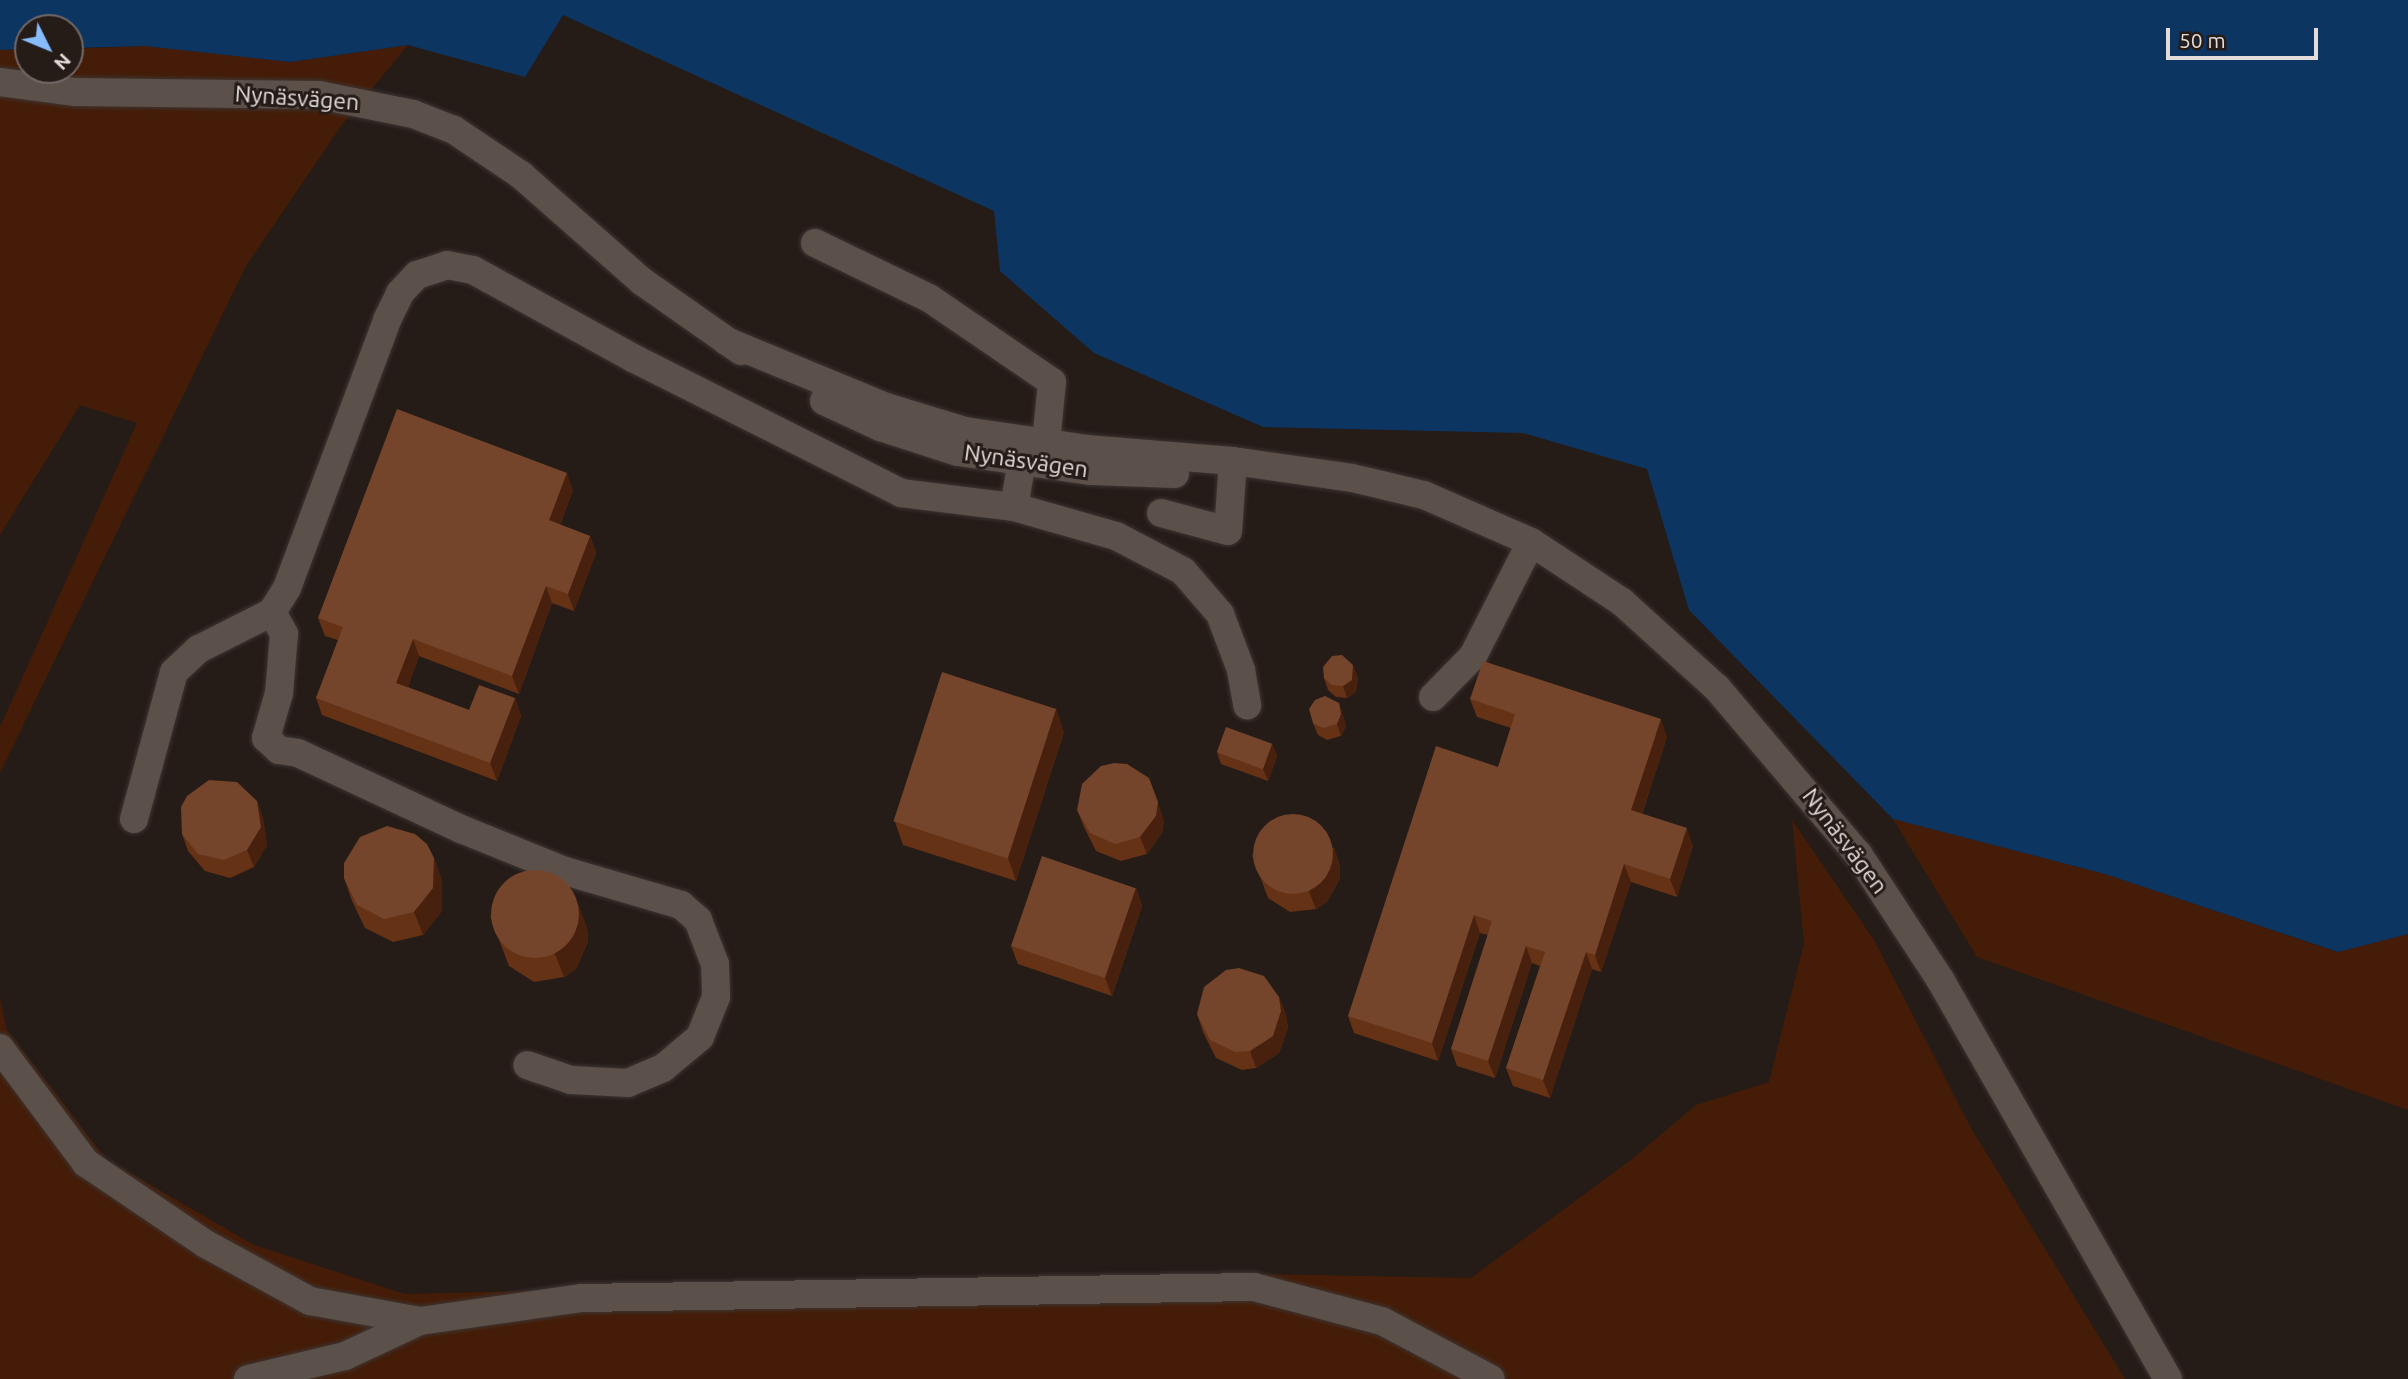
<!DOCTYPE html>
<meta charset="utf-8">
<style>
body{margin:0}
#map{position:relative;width:2408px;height:1379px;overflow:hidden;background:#251b17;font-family:Ubuntu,sans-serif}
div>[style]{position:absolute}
.green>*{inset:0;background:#451c07}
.water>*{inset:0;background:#0d3562}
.roads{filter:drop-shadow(0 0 2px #3c3532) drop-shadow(0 0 2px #3c3532)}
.minor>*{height:28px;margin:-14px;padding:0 14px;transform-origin:14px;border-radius:14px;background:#5c504b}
.wall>*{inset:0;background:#663216}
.shaded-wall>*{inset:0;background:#47210d}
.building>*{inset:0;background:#74442b;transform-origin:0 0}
.round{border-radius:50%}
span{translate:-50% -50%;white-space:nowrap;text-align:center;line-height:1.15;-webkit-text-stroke:6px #251b17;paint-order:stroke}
.street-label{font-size:23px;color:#e3dcd9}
.north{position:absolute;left:14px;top:14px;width:70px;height:70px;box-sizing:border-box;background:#251b17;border:2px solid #716865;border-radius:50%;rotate:133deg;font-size:19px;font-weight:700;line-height:28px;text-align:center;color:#e3dcd9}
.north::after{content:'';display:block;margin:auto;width:24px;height:32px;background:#87bbfb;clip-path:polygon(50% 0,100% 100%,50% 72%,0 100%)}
.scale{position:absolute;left:2166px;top:28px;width:152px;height:32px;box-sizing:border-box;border:4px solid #e3dcd9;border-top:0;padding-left:9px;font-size:21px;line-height:24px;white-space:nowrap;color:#e3dcd9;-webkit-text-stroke:5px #251b17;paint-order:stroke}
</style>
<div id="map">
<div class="green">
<i style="clip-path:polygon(408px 45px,341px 126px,246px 266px,0 773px,0 727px,137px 423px,80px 405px,0 535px,0 50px,28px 50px,28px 70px,70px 70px,70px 49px,145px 46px,290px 62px)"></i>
<i style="clip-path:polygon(1893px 819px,2105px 874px,2337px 952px,2408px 934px,2408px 1110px,1977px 957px)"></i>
<i style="clip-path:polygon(1792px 820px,1874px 940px,1971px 1128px,2125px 1379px,0 1379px,0 998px,7px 1030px,106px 1159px,254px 1245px,405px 1294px,1258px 1274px,1471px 1278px,1632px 1159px,1696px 1105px,1769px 1082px,1804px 943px)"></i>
</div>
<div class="water">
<i style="clip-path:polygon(0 0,2408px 0,2408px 934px,2338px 952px,2105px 874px,1893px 819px,1689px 610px,1647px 469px,1523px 433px,1263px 427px,1094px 353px,1000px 271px,994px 211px,563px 15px,525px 77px,408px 45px,290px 62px,145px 46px,70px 48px,70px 28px,28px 28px,28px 49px,0 50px)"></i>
</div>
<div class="roads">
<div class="minor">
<i style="left:0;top:82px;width:76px;rotate:7.6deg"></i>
<i style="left:75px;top:92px;width:244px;rotate:0.7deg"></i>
<i style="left:319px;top:95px;width:96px;rotate:11.4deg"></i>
<i style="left:413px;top:114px;width:44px;rotate:21.3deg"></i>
<i style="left:454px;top:130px;width:81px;rotate:33.9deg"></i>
<i style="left:521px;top:175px;width:162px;rotate:41.3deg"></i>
<i style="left:643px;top:282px;width:120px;rotate:35.1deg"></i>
<i style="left:815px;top:243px;width:127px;rotate:25.8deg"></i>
<i style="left:929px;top:298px;width:149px;rotate:34.3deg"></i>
<i style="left:1052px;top:382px;width:80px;rotate:95.7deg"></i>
<i style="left:726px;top:341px;width:173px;rotate:22.4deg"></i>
<i style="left:886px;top:407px;width:83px;rotate:16.9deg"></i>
<i style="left:965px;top:431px;width:123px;rotate:8.4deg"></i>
<i style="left:1087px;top:449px;width:146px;rotate:4.7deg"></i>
<i style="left:1233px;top:461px;width:120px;rotate:8.1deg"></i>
<i style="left:1352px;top:478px;width:74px;rotate:13.3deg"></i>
<i style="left:1424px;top:495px;width:117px;rotate:23.7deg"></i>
<i style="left:1531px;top:542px;width:109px;rotate:33.4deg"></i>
<i style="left:1622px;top:602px;width:128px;rotate:42.2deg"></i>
<i style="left:1717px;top:688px;width:218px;rotate:49.7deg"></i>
<i style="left:1858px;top:854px;width:152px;rotate:56.8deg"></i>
<i style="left:1941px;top:981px;width:458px;rotate:60.3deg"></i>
<i style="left:824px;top:401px;width:62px;rotate:24.9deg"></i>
<i style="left:880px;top:427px;width:82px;rotate:17.8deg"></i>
<i style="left:958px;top:452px;width:133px;rotate:8.2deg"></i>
<i style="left:1090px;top:471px;width:85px;rotate:2deg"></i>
<i style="left:1014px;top:507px;width:106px;rotate:15.9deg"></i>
<i style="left:1116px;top:536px;width:76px;rotate:27.6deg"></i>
<i style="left:1183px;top:571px;width:57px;rotate:49.3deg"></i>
<i style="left:1220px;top:614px;width:60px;rotate:69.4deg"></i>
<i style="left:1241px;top:670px;width:36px;rotate:80deg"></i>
<i style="left:1161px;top:513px;width:69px;rotate:15deg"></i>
<i style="left:1228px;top:531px;width:70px;rotate:-85.9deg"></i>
<i style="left:272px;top:612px;width:25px;rotate:61deg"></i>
<i style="left:284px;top:634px;width:59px;rotate:94.8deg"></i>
<i style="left:279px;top:693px;width:47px;rotate:106.1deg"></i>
<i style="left:266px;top:738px;width:18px;rotate:43deg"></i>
<i style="left:279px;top:750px;width:19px;rotate:9deg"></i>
<i style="left:298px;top:753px;width:180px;rotate:25deg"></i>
<i style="left:461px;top:829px;width:112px;rotate:22deg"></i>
<i style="left:565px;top:871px;width:121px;rotate:16.3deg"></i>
<i style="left:681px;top:905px;width:23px;rotate:41deg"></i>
<i style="left:698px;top:920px;width:47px;rotate:68.9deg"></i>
<i style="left:715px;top:964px;width:33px;rotate:88deg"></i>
<i style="left:716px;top:997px;width:43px;rotate:111.8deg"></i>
<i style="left:700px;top:1037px;width:48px;rotate:140deg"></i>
<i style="left:663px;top:1068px;width:38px;rotate:157deg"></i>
<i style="left:628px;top:1083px;width:57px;rotate:-177deg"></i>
<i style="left:571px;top:1080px;width:46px;rotate:-161.2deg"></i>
<i style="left:1433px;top:697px;width:57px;rotate:-45.7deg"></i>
<i style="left:1473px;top:656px;width:128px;rotate:-63deg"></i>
<i style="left:134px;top:819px;width:152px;rotate:-74.8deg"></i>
<i style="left:174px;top:672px;width:34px;rotate:-43deg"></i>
<i style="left:199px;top:649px;width:82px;rotate:-26.9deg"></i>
<i style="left:272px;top:612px;width:28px;rotate:-58deg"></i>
<i style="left:287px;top:588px;width:286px;rotate:-69.5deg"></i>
<i style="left:387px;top:320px;width:30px;rotate:-64deg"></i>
<i style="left:400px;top:293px;width:25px;rotate:-47deg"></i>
<i style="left:417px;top:275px;width:32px;rotate:-18deg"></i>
<i style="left:447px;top:265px;width:26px;rotate:11deg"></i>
<i style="left:473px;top:270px;width:185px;rotate:28.8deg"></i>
<i style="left:635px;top:359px;width:298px;rotate:26.7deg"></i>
<i style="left:901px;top:493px;width:114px;rotate:7.1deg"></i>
<i style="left:1014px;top:507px;width:64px;rotate:-80.1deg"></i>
<i style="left:0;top:1048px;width:144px;rotate:53.2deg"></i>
<i style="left:86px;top:1163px;width:143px;rotate:34.1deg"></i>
<i style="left:204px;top:1243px;width:121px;rotate:28.7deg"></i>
<i style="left:310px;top:1301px;width:112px;rotate:10.3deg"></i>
<i style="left:420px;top:1321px;width:164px;rotate:-8.1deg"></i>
<i style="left:582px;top:1298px;width:672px;rotate:-0.94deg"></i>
<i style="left:1254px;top:1287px;width:132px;rotate:14.9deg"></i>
<i style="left:1382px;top:1321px;width:123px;rotate:28deg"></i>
<i style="left:248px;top:1379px;width:100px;rotate:-13.3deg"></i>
<i style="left:345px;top:1356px;width:83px;rotate:-25deg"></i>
</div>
</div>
<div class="wall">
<i style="clip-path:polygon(573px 490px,560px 525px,590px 536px,596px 553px,574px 611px,552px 603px,519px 694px,419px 656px,408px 687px,469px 710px,515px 698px,521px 716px,497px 781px,322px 715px,316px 698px,338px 640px,325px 636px,318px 618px)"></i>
<i style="clip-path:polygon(1358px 677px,1356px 692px,1347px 698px,1336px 697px,1328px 690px,1324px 678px)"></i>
<i style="clip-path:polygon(1470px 699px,1667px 737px,1642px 814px,1693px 846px,1677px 897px,1631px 882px,1601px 972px,1592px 969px,1550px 1098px,1513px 1086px,1506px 1068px,1540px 966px,1532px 963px,1495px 1078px,1457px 1066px,1451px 1049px,1488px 935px,1480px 933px,1438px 1061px,1354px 1033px,1348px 1016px,1498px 767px,1511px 728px,1477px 717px)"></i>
<i style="clip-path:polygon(1339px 703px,1346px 726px,1341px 736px,1327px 740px,1318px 735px,1313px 723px)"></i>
<i style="clip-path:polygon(1064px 732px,1016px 881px,903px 845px,895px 822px)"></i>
<i style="clip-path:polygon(1272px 744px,1277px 756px,1268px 781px,1221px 764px,1217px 752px)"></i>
<i style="clip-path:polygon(257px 801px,263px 818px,267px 845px,254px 867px,230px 878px,205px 871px,188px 851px,182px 834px)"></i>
<i style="clip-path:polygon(1077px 810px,1164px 820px,1162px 833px,1147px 854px,1121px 861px,1096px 851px,1084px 827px)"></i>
<i style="clip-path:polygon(1334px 848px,1340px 866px,1340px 879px,1327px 902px,1316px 909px,1290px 912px,1268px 898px,1252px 855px)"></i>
<i style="clip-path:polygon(434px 858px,442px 881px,442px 911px,423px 935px,393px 942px,365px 928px,352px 901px,344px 878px)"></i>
<i style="clip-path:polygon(1136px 888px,1142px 906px,1112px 996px,1018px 964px,1011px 946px)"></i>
<i style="clip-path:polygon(490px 916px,587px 927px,588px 942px,576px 969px,564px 977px,534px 982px,509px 966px)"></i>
<i style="clip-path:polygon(1279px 997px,1286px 1015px,1288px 1028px,1279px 1053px,1256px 1068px,1242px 1070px,1216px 1058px,1203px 1032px,1197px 1014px)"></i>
</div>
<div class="shaded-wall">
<i style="clip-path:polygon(567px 473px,573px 490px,555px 538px,549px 520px)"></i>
<i style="clip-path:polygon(590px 536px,596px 553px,574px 611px,568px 594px)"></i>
<i style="clip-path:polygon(546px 586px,552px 603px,519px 694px,512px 676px)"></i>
<i style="clip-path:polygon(413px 639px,419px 656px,403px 701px,396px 683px)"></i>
<i style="clip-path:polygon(1353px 665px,1358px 677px,1356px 692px,1347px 698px,1343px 686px)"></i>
<i style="clip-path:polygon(515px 698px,521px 716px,497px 781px,490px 763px)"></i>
<i style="clip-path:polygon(1339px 703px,1346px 726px,1341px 736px,1337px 724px)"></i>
<i style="clip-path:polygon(1056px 708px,1064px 732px,1016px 881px,1008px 858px)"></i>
<i style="clip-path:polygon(1661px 719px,1667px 737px,1637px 828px,1631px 810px)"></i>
<i style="clip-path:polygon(1272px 744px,1277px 756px,1268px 781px,1263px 769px)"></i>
<i style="clip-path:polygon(1149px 778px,1164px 820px,1162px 833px,1147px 854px,1140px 837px)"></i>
<i style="clip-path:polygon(257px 801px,263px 818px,267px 845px,254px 867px,247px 850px)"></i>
<i style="clip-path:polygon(1687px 828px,1693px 846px,1677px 897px,1670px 879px)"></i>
<i style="clip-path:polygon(1334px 848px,1340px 866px,1340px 879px,1327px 902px,1316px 909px,1309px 892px)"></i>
<i style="clip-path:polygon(434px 858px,442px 881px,442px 911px,423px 935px,414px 912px)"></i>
<i style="clip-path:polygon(1624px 864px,1631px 882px,1601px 972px,1595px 955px)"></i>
<i style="clip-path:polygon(1136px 888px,1142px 906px,1112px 996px,1105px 978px)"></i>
<i style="clip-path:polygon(578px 903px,587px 927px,588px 942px,576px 969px,564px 977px,555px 954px)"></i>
<i style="clip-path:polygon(1474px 915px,1480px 933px,1438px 1061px,1432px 1043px)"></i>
<i style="clip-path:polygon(1526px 946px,1532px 963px,1495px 1078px,1488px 1061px)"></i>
<i style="clip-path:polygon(1586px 952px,1592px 969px,1550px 1098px,1543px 1080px)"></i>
<i style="clip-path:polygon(1279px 997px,1286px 1015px,1288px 1028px,1279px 1053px,1256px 1068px,1250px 1051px)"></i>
</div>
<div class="building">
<i style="clip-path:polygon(397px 409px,567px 473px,549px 520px,590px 536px,568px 594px,546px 586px,512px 676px,413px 639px,396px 683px,469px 710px,479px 685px,515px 698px,490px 763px,316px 698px,343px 627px,318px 618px)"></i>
<i style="clip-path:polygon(1342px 655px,1353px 665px,1352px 680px,1343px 686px,1332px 685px,1324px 678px,1323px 667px,1332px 656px)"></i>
<i style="clip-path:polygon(1483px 661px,1661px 719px,1631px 810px,1687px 828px,1670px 879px,1624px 864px,1595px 955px,1586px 952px,1543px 1080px,1506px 1068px,1545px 952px,1526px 946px,1488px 1061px,1451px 1049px,1492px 921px,1474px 915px,1432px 1043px,1348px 1016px,1436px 746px,1498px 767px,1515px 714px,1470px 699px)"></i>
<i style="left:942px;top:672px;width:120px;height:157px;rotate:18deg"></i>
<i style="clip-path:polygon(1325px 696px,1339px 703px,1341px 714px,1337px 724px,1323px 728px,1313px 723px,1309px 709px,1315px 700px)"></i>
<i style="left:1226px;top:727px;width:49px;height:27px;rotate:20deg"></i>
<i style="clip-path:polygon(1114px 763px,1127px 764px,1149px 778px,1158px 802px,1156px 816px,1140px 837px,1115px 844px,1090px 833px,1077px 810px,1082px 784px,1101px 766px)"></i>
<i style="clip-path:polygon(209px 780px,237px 782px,257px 801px,261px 827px,247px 850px,224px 860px,198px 854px,182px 834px,181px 807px,187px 796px)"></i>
<i class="round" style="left:1253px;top:814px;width:80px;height:80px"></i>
<i style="clip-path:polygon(387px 826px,415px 834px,427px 844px,434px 858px,433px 888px,414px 912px,384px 919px,357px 905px,344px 878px,344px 863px,360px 837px)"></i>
<i style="left:1042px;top:856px;width:99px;height:95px;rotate:19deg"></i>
<i class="round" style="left:491px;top:870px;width:88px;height:88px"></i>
<i style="clip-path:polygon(1239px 968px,1264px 976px,1279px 997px,1281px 1011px,1273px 1036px,1250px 1051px,1235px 1052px,1210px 1040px,1197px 1014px,1204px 987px,1226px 970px)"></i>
</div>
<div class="street-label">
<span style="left:297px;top:98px;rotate:4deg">Nynäsvägen</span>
<span style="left:1026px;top:461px;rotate:8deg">Nynäsvägen</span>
<span style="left:1845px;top:841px;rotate:53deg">Nynäsvägen</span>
</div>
<div class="north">N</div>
<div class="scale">50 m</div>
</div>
